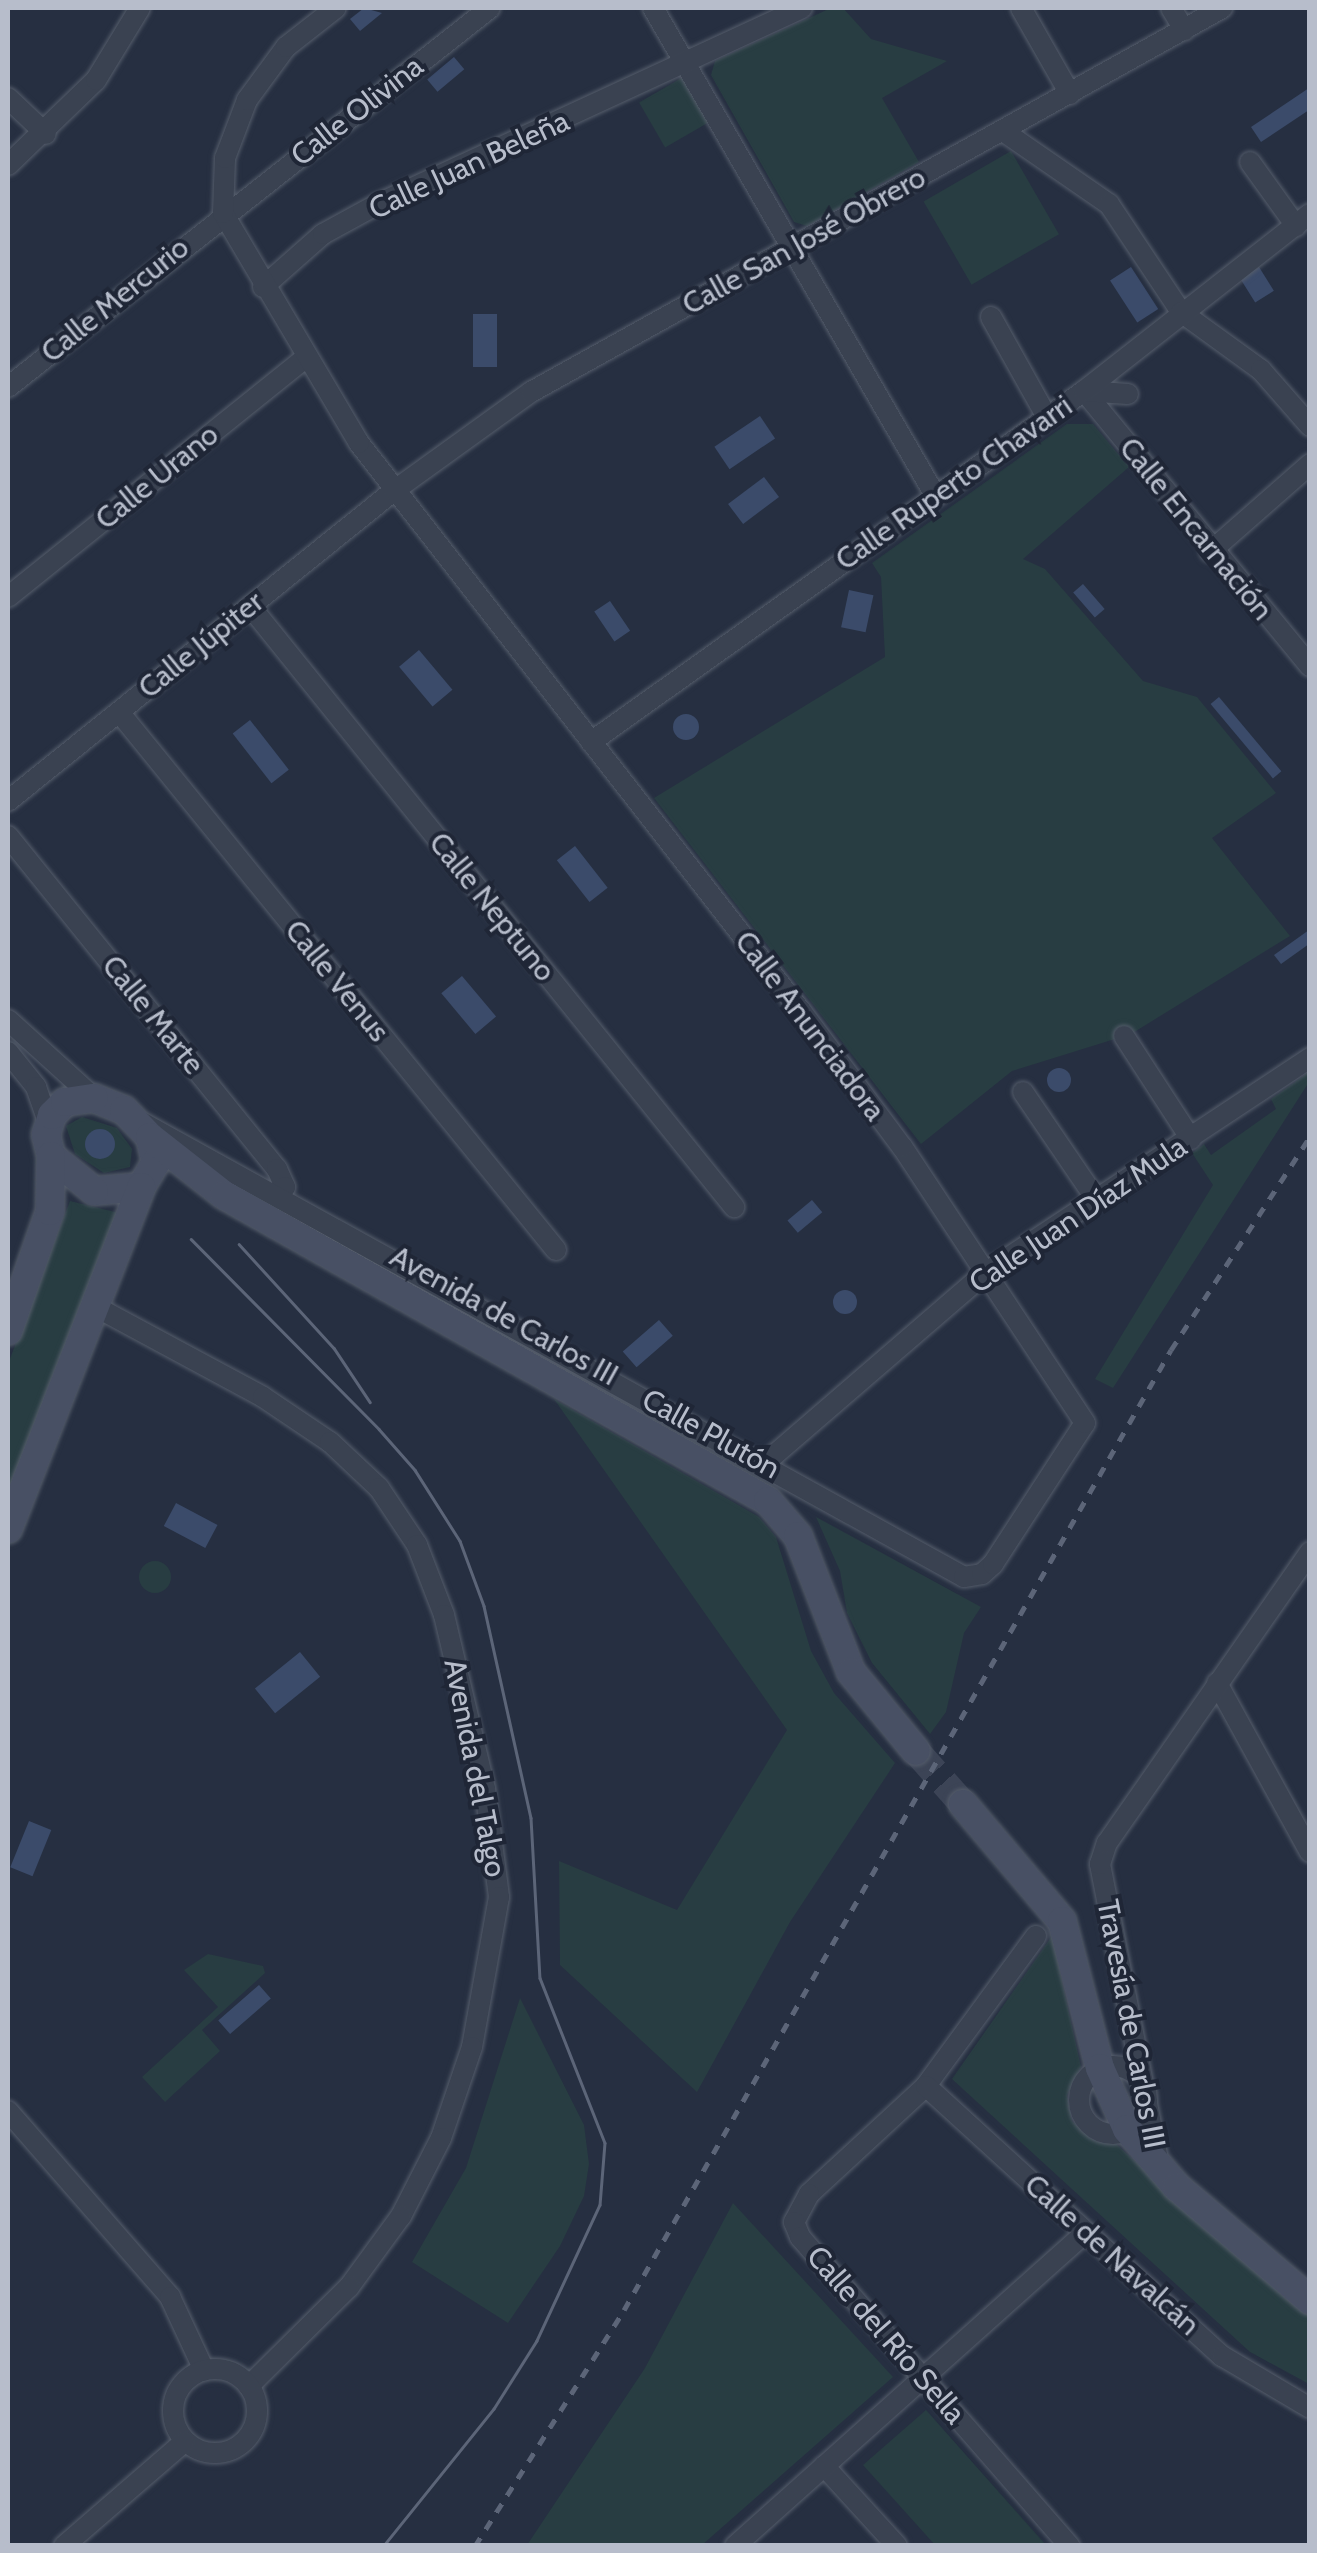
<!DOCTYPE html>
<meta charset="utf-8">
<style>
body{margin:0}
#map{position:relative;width:1317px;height:2553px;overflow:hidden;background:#262f41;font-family:Cabin,sans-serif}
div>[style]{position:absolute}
.green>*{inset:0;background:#283d42;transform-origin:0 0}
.round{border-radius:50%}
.water>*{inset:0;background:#3b4b6a;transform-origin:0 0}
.secondary-tunnel>*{height:28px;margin-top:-14px;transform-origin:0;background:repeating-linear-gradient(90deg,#3c4456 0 28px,transparent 0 42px)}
.roads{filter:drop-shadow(0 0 2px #555d6b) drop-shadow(0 0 2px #555d6b)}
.street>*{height:20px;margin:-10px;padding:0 10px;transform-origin:10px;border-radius:10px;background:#3a4251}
.street>.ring{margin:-10px;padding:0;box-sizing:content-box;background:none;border:20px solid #3a4251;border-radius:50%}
.secondary>*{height:28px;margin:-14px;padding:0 14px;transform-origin:14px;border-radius:14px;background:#485064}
.tram>*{height:2.5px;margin:-1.25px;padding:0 1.25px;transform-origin:1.25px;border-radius:1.25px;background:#5c6578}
.rail>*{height:5px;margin-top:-2.5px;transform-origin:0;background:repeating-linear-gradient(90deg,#5c6578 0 10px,transparent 0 20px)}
span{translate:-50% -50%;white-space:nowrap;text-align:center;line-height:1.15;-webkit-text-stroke:8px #1f2636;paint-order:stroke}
.street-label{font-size:30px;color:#b7bdcb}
.frame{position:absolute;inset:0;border:10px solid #b7bdcb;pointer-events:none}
</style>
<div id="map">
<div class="green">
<i style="clip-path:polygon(831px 8px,843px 8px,871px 39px,947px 61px,882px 98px,919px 162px,807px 226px,794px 222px,711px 75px,715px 61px)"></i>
<i style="left:685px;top:76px;width:52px;height:53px;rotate:60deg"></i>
<i style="left:1011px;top:151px;width:96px;height:101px;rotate:60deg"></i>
<i style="clip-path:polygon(1067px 424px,1093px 424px,1129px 467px,1023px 559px,1045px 569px,1143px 681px,1197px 697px,1276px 793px,1212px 838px,1290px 936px,1131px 1034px,1012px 1071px,921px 1144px,654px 798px,885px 657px,881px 577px,872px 563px)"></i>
<i style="clip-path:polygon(1309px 1072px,1309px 1082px,1113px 1388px,1095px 1379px,1213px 1185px,1192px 1153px,1204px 1144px,1211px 1155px,1276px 1109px,1271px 1099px)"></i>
<i style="clip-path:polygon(82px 1117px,117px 1128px,132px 1149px,130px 1167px,104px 1173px,75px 1154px,66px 1126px)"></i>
<i style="clip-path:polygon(70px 1201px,119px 1213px,8px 1497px,8px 1364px)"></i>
<i style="clip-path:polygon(554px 1399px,759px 1517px,776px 1537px,811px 1651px,834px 1693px,895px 1763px,790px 1922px,697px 2092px,560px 1965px,559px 1861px,677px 1910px,787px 1730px)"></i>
<i style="clip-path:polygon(816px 1517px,981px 1607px,964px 1633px,946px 1712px,930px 1734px,872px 1663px,847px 1613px,840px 1571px)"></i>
<i class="round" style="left:139px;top:1561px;width:32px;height:32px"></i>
<i style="clip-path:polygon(1052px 1936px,1081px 2067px,1067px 2095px,1072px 2121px,1091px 2139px,1115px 2143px,1285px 2298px,1309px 2311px,1309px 2384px,1250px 2352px,952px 2079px)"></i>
<i style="clip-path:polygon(208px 1954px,263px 1966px,265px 1973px,202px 2030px,220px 2051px,165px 2102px,142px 2077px,218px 2007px,184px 1970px)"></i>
<i style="clip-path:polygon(520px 1998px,584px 2125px,589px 2164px,584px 2196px,560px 2246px,508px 2323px,412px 2262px,466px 2168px)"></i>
<i style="clip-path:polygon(733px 2203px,893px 2377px,702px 2545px,527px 2545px,645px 2368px)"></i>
<i style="clip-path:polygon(926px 2410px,1046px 2545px,935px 2545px,863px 2465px)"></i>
</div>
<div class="water">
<i style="clip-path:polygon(364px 8px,382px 13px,360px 31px,350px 19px)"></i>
<i style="left:454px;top:57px;width:16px;height:35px;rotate:50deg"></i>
<i style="clip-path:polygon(1309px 88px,1309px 110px,1261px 142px,1251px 127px)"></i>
<i style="left:1131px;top:267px;width:50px;height:25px;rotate:57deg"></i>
<i style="left:1259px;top:267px;width:28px;height:22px;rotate:58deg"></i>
<i style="left:473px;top:314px;width:24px;height:53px"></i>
<i style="left:760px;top:416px;width:27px;height:55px;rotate:56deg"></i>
<i style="left:764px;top:477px;width:25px;height:45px;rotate:53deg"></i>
<i style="left:1083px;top:584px;width:33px;height:13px;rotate:49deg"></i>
<i style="left:849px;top:590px;width:25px;height:38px;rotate:12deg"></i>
<i style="left:610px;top:601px;width:36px;height:19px;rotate:56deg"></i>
<i style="left:419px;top:650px;width:52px;height:26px;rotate:50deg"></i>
<i style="left:1219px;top:697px;width:97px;height:11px;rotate:50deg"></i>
<i class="round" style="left:673px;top:714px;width:26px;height:26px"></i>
<i style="left:250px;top:720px;width:63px;height:22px;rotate:52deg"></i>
<i style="left:575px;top:846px;width:53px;height:23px;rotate:52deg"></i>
<i style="clip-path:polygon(1309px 930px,1309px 944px,1281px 964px,1274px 955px)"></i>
<i style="left:462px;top:976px;width:53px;height:27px;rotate:50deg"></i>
<i class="round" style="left:1047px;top:1068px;width:24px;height:24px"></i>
<i class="round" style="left:85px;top:1129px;width:30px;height:30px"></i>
<i style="left:812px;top:1200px;width:16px;height:32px;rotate:50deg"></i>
<i class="round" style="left:833px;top:1290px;width:24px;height:24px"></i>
<i style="left:659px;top:1320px;width:21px;height:48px;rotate:49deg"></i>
<i style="left:176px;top:1503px;width:47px;height:26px;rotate:28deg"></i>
<i style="left:300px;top:1652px;width:32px;height:58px;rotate:51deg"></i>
<i style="left:29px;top:1821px;width:24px;height:50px;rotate:22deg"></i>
<i style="left:259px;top:1985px;width:18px;height:54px;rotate:49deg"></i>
</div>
<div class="secondary-tunnel">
<i style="left:916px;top:1751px;width:71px;rotate:48.4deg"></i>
</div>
<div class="roads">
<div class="street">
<i style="left:653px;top:8px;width:563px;rotate:59.93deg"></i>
<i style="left:1021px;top:8px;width:99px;rotate:60.3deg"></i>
<i style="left:1171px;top:8px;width:26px;rotate:59deg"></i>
<i style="left:8px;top:98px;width:52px;rotate:43.5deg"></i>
<i style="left:1003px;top:131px;width:129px;rotate:34.6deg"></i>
<i style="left:1109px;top:204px;width:130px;rotate:56.3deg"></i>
<i style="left:1181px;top:312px;width:99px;rotate:35.9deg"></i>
<i style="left:1261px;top:370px;width:74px;rotate:48.8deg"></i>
<i style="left:1250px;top:162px;width:79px;rotate:54.3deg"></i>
<i style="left:8px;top:165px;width:122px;rotate:-44deg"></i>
<i style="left:96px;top:80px;width:84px;rotate:-58.6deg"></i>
<i style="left:263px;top:287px;width:80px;rotate:-41.5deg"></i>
<i style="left:323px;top:234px;width:63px;rotate:-28.6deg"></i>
<i style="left:378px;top:204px;width:467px;rotate:-24.8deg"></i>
<i style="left:991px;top:317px;width:115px;rotate:60.8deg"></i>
<i style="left:8px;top:387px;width:613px;rotate:-38.18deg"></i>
<i style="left:1084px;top:391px;width:356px;rotate:50.6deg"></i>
<i style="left:1084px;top:391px;width:44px;rotate:3.9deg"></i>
<i style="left:1210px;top:552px;width:133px;rotate:-41.3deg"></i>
<i style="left:8px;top:597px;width:383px;rotate:-38.8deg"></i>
<i style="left:250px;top:606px;width:772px;rotate:51.15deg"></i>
<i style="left:119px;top:712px;width:693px;rotate:50.91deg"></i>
<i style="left:591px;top:742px;width:605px;rotate:-35.45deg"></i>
<i style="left:1084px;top:391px;width:287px;rotate:-38.1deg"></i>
<i style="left:8px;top:801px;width:496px;rotate:-38.8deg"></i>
<i style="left:395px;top:490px;width:168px;rotate:-35.8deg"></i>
<i style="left:531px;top:392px;width:791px;rotate:-29.06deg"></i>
<i style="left:8px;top:836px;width:428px;rotate:51.1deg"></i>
<i style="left:277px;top:1169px;width:20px;rotate:66deg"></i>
<i style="left:285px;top:1187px;width:12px;rotate:145deg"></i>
<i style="left:8px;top:1020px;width:116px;rotate:42.2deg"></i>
<i style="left:1124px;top:1036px;width:123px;rotate:57deg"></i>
<i style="left:8px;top:1052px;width:45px;rotate:51.3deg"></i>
<i style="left:36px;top:1087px;width:36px;rotate:71deg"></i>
<i style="left:1023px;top:1092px;width:130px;rotate:55.7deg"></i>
<i style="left:134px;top:1118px;width:948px;rotate:28.94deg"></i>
<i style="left:964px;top:1577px;width:18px;rotate:-9deg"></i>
<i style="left:982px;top:1574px;width:15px;rotate:-42deg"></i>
<i style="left:993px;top:1564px;width:168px;rotate:-56.9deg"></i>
<i style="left:1085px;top:1423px;width:331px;rotate:-123.5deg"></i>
<i style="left:902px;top:1147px;width:169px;rotate:-126.6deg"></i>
<i style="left:801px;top:1011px;width:720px;rotate:-127.89deg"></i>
<i style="left:359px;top:443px;width:267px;rotate:-120.6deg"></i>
<i style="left:223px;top:213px;width:55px;rotate:-87.9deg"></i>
<i style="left:225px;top:158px;width:62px;rotate:-69.2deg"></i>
<i style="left:247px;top:100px;width:66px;rotate:-53.7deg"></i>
<i style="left:286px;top:47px;width:63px;rotate:-38deg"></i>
<i style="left:98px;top:1308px;width:187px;rotate:28.3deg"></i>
<i style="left:263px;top:1397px;width:81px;rotate:33.9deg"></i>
<i style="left:330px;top:1442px;width:67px;rotate:43.2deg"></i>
<i style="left:379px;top:1488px;width:69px;rotate:56.3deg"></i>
<i style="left:417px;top:1545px;width:75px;rotate:68.9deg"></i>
<i style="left:444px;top:1615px;width:179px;rotate:76.7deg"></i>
<i style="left:485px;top:1789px;width:109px;rotate:82.6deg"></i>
<i style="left:499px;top:1897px;width:152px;rotate:100.2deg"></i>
<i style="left:472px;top:2047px;width:96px;rotate:108.8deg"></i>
<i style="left:441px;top:2138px;width:88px;rotate:117.1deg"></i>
<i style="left:401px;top:2216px;width:88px;rotate:126.2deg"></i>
<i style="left:349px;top:2287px;width:141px;rotate:135.3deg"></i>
<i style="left:765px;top:1463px;width:291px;rotate:-40.8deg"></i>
<i style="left:985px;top:1273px;width:390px;rotate:-33.5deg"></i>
<i style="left:1217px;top:1683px;width:193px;rotate:61.2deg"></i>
<i style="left:1036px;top:1936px;width:186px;rotate:126.3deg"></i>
<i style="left:926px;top:2086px;width:159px;rotate:137.3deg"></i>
<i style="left:809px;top:2194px;width:32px;rotate:118deg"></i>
<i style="left:794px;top:2222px;width:16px;rotate:68deg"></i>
<i style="left:800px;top:2237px;width:410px;rotate:48.9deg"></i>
<i class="ring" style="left:1079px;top:2066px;width:48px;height:48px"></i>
<i style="left:926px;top:2086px;width:401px;rotate:42.4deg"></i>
<i style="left:1222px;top:2356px;width:102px;rotate:30.6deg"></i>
<i style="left:8px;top:2111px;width:247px;rotate:48.9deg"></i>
<i style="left:170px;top:2297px;width:81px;rotate:65deg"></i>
<i style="left:1159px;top:2165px;width:307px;rotate:-101.1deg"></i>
<i style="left:1100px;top:1864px;width:22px;rotate:-72deg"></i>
<i style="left:1107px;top:1843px;width:355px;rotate:-55.1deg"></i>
<i class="ring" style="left:173px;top:2369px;width:64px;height:64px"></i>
<i style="left:824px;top:2466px;width:108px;rotate:47.6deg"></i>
<i style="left:64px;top:2546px;width:159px;rotate:-40.9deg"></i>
<i style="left:735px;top:2546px;width:471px;rotate:-41.8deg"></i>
</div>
<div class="secondary">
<i style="left:94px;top:1098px;width:32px;rotate:22deg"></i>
<i style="left:124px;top:1110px;width:37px;rotate:46deg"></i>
<i style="left:150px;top:1137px;width:26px;rotate:77deg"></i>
<i style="left:156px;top:1162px;width:29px;rotate:121deg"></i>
<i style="left:141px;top:1187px;width:47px;rotate:175.1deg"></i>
<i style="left:94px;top:1191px;width:55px;rotate:-140.9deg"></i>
<i style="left:51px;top:1156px;width:22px;rotate:-103deg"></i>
<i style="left:46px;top:1135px;width:21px;rotate:-73deg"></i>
<i style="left:52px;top:1115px;width:18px;rotate:-45deg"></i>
<i style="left:65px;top:1102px;width:29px;rotate:-8deg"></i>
<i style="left:150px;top:1137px;width:94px;rotate:38.1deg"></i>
<i style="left:224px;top:1195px;width:624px;rotate:29.36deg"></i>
<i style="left:768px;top:1501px;width:46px;rotate:49.4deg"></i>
<i style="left:798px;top:1536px;width:146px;rotate:68.7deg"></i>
<i style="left:851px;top:1672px;width:102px;rotate:50.6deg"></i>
<i style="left:8px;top:1331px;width:127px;rotate:-70.7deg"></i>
<i style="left:50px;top:1211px;width:55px;rotate:-89deg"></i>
<i style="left:8px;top:1529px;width:367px;rotate:-68.7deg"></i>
<i style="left:963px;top:1804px;width:153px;rotate:49.8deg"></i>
<i style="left:1062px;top:1921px;width:152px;rotate:75.5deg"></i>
<i style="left:1100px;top:2068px;width:67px;rotate:66.1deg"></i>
<i style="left:1127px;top:2129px;width:77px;rotate:49.2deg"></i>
<i style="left:1177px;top:2187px;width:175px;rotate:40.4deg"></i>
</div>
</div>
<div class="tram">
<i style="left:191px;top:1239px;width:267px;rotate:45.3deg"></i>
<i style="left:379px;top:1429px;width:55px;rotate:48.7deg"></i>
<i style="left:415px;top:1470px;width:84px;rotate:57.6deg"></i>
<i style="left:460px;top:1541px;width:69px;rotate:69.7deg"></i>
<i style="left:484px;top:1606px;width:217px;rotate:77.5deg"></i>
<i style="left:531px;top:1818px;width:160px;rotate:86.8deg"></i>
<i style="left:540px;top:1978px;width:177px;rotate:68.5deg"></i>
<i style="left:605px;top:2143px;width:62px;rotate:94.6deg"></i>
<i style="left:600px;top:2205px;width:150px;rotate:114.9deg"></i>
<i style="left:537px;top:2341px;width:80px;rotate:122.3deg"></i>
<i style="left:494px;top:2409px;width:176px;rotate:128.8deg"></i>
<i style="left:239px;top:1244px;width:141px;rotate:47.6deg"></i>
<i style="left:334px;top:1348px;width:65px;rotate:56.3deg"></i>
</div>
<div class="rail">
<i style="left:475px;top:2546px;width:279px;rotate:-57.7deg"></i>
<i style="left:624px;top:2310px;width:1105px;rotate:-60.33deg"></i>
<i style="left:1171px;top:1350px;width:254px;rotate:-56.9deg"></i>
</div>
<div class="street-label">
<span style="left:357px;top:111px;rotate:-38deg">Calle Olivina</span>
<span style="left:469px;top:165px;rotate:-25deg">Calle Juan Beleña</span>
<span style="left:804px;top:241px;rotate:-29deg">Calle San José Obrero</span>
<span style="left:115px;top:300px;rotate:-39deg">Calle Mercurio</span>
<span style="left:157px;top:477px;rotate:-39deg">Calle Urano</span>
<span style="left:954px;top:483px;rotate:-35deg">Calle Ruperto Chavarri</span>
<span style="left:1196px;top:529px;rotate:51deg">Calle Encarnación</span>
<span style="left:201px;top:645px;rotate:-39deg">Calle Júpiter</span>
<span style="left:492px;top:907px;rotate:51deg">Calle Neptuno</span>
<span style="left:337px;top:981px;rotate:51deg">Calle Venus</span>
<span style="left:153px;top:1015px;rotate:51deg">Calle Marte</span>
<span style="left:810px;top:1026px;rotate:53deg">Calle Anunciadora</span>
<span style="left:1078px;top:1215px;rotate:-34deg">Calle Juan Díaz Mula</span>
<span style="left:504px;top:1316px;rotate:29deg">Avenida de Carlos III</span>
<span style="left:711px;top:1434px;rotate:29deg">Calle Plutón</span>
<span style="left:475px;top:1768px;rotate:79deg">Avenida del Talgo</span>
<span style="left:1131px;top:2024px;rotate:79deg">Travesía de Carlos III</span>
<span style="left:1112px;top:2255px;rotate:42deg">Calle de Navalcán</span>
<span style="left:886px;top:2335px;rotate:49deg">Calle del Río Sella</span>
</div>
<div class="frame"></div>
</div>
